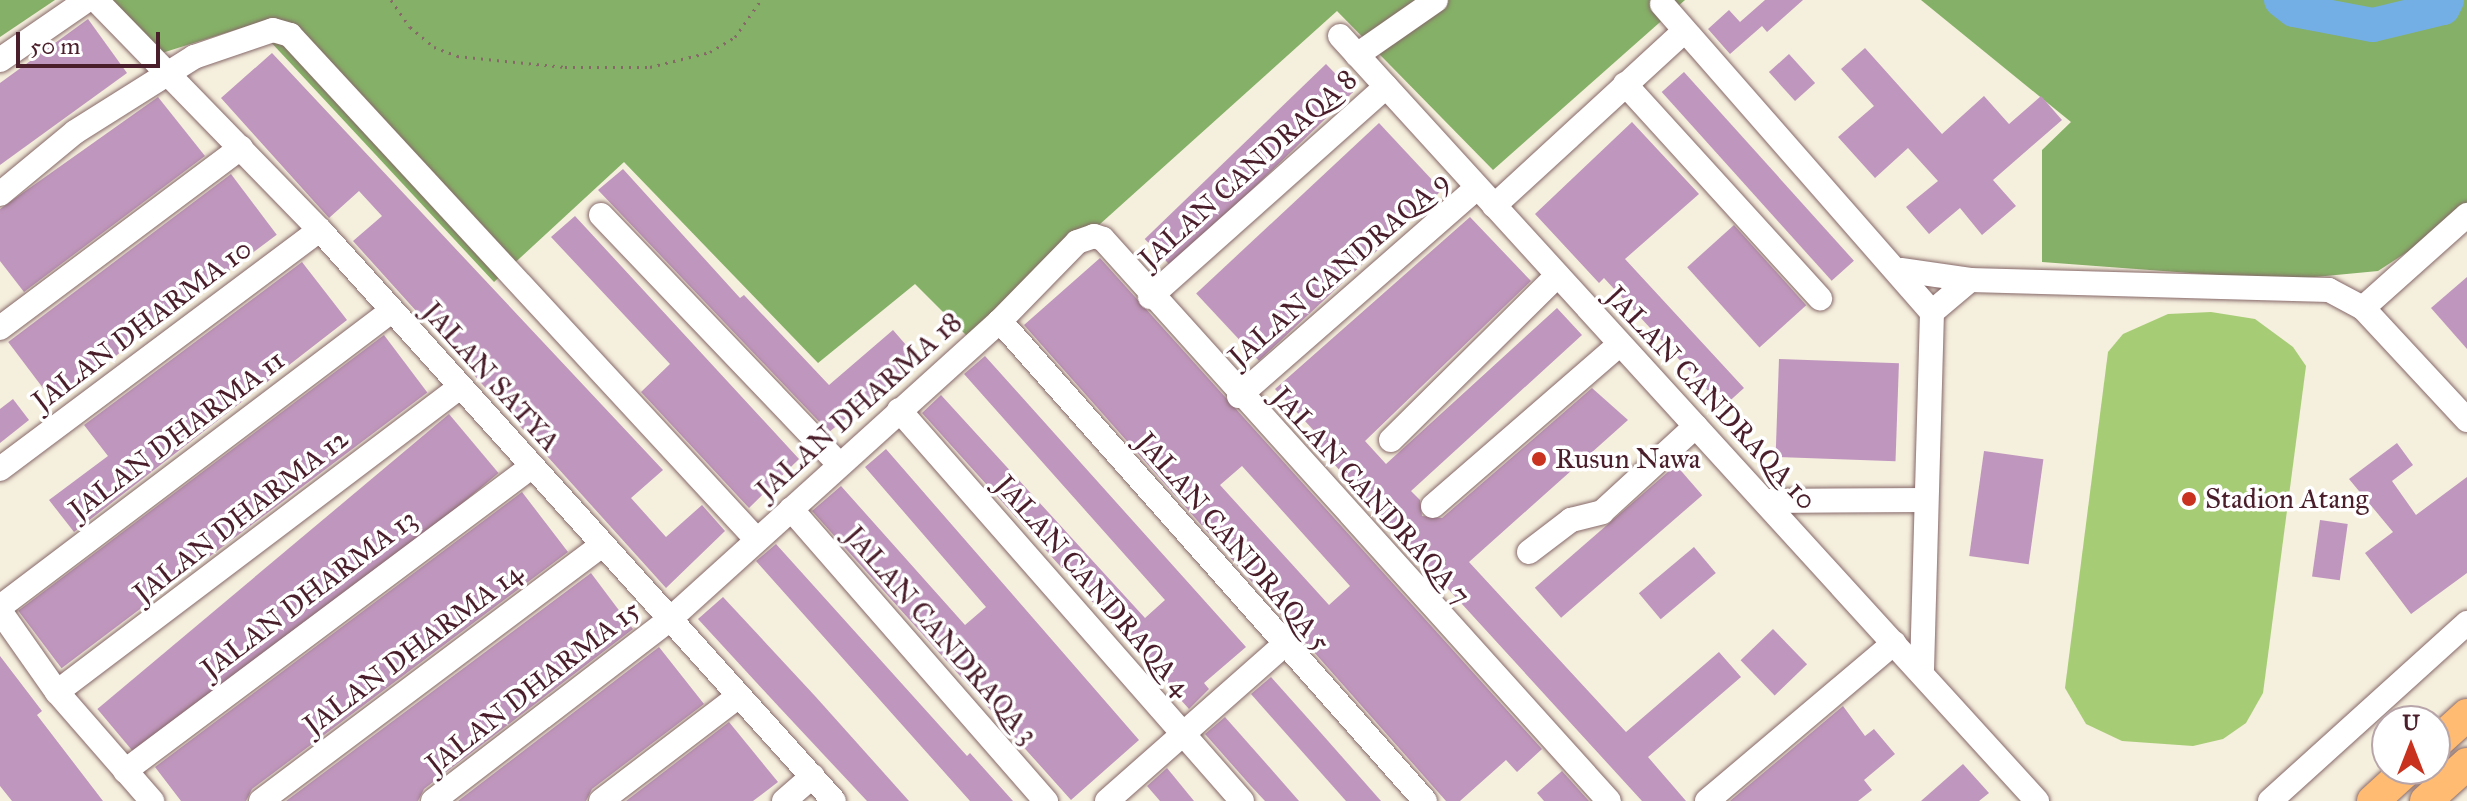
<!DOCTYPE html>
<style>
body{margin:0}
#map{position:relative;width:2467px;height:801px;overflow:hidden;background:#f5efdd;font-family:"IM FELL Great Primer",serif}
div>[style]{position:absolute}
.green>*{inset:0;background:#a7cc76}
.forest>*{inset:0;background:#85b067}
.river>*{height:34px;margin:-17px;padding:0 17px;transform-origin:17px;border-radius:17px;background:#73afe5}
.building>*{inset:0;background:#bf96bd;transform-origin:0 0}
.path>*{height:3px;margin-top:-1.5px;transform-origin:0;background:repeating-linear-gradient(90deg,#866869 0 2px,transparent 0 8px)}
.roads{filter:drop-shadow(0 0 2px #866869) drop-shadow(0 0 2px #866869)}
.minor>*{height:24px;margin:-12px;padding:0 12px;transform-origin:12px;border-radius:12px;background:#fff}
.major>*{height:32px;margin:-16px;padding:0 16px;transform-origin:16px;border-radius:16px;background:#ffbb71}
.dots>*{width:22px;height:22px;translate:-50% -50%;box-sizing:border-box;border:4px solid #fff;border-radius:50%}
span{translate:-50% -50%;white-space:nowrap;text-align:center;line-height:1.15;-webkit-text-stroke:7px #fff;paint-order:stroke}
.street-label{font-size:28px;color:#4a1f2b}
.poi-label{font-size:28px;color:#4a1f2b}
.left{translate:0 -50%;text-align:left}
.north{position:absolute;left:2371px;top:705px;width:80px;height:80px;box-sizing:border-box;background:#fff;border:2px solid #b7a5aa;border-radius:50%;rotate:0deg;font-size:22px;font-weight:700;line-height:32px;text-align:center;color:#4a1f2b}
.north::after{content:'';display:block;margin:auto;width:28px;height:36px;background:#c8321e;clip-path:polygon(50% 0,100% 100%,50% 72%,0 100%)}
.scale{position:absolute;left:16px;top:32px;width:144px;height:36px;box-sizing:border-box;border:4px solid #4a1f2b;border-top:0;padding-left:10px;font-size:24px;line-height:28px;white-space:nowrap;color:#4a1f2b;-webkit-text-stroke:6px #fff;paint-order:stroke}
</style>
<div id="map">
<div class="green">
<i style="clip-path:polygon(2211px 312px,2255px 319px,2293px 347px,2306px 366px,2263px 693px,2246px 723px,2223px 739px,2193px 746px,2122px 741px,2086px 724px,2065px 688px,2108px 352px,2123px 334px,2168px 314px)"></i>
</div>
<div class="forest">
<i style="clip-path:polygon(0 0,55px 0,0 37px)"></i>
<i style="clip-path:polygon(102px 0,1685px 0,1493px 170px,1337px 11px,971px 340px,915px 284px,818px 363px,624px 162px,494px 282px,254px 24px,146px 58px)"></i>
<i style="clip-path:polygon(1921px 0,2467px 0,2467px 213px,2378px 271px,2284px 280px,2042px 262px,2042px 150px,2071px 122px)"></i>
</div>
<div class="river">
<i style="left:2281px;top:0;width:16px;rotate:38deg"></i>
<i style="left:2294px;top:10px;width:80px;rotate:10.8deg"></i>
<i style="left:2373px;top:25px;width:72px;rotate:-13.7deg"></i>
<i style="left:2443px;top:8px;width:9px;rotate:-63deg"></i>
</div>
<div class="building">
<i style="clip-path:polygon(1765px 0,1803px 0,1767px 32px,1762px 26px,1730px 54px,1708px 29px,1729px 10px,1740px 22px)"></i>
<i style="clip-path:polygon(88px 19px,127px 73px,0 165px,0 83px)"></i>
<i style="clip-path:polygon(1865px 48px,1942px 134px,1984px 96px,2009px 124px,2041px 96px,2062px 120px,1993px 180px,2016px 206px,1982px 235px,1960px 208px,1929px 234px,1906px 207px,1938px 181px,1908px 148px,1875px 178px,1838px 137px,1874px 106px,1841px 69px)"></i>
<i style="clip-path:polygon(272px 53px,663px 470px,631px 498px,666px 537px,702px 505px,725px 531px,666px 588px,353px 241px,382px 216px,359px 191px,329px 218px,221px 98px)"></i>
<i style="left:1789px;top:54px;width:39px;height:27px;rotate:48deg"></i>
<i style="left:1326px;top:64px;width:39px;height:252px;rotate:46deg"></i>
<i style="left:1684px;top:72px;width:254px;height:30px;rotate:48deg"></i>
<i style="clip-path:polygon(158px 97px,205px 156px,24px 292px,0 261px,0 209px)"></i>
<i style="clip-path:polygon(1632px 122px,1699px 194px,1625px 259px,1744px 388px,1723px 407px,1604px 278px,1599px 283px,1535px 214px)"></i>
<i style="left:1379px;top:123px;width:92px;height:250px;rotate:47deg"></i>
<i style="clip-path:polygon(623px 169px,740px 298px,744px 295px,829px 385px,893px 330px,919px 360px,829px 432px,598px 190px)"></i>
<i style="left:231px;top:174px;width:76px;height:279px;rotate:53deg"></i>
<i style="clip-path:polygon(575px 216px,799px 459px,749px 508px,641px 392px,670px 364px,551px 237px)"></i>
<i style="clip-path:polygon(1470px 217px,1531px 281px,1365px 441px,1386px 464px,1557px 308px,1582px 335px,1411px 491px,1420px 500px,1422px 516px,1442px 518px,1592px 388px,1628px 420px,1469px 562px,1626px 732px,1719px 652px,1741px 677px,1648px 757px,1686px 801px,1642px 801px,1312px 440px,1318px 435px,1275px 389px)"></i>
<i style="left:1734px;top:225px;width:108px;height:63px;rotate:48deg"></i>
<i style="clip-path:polygon(evenodd,1100px 258px,1542px 749px,1517px 772px,1506px 760px,1460px 801px,1446px 801px,1024px 325px,1100px 258px,1242px 466px,1350px 586px,1329px 605px,1220px 485px,1242px 466px)"></i>
<i style="clip-path:polygon(302px 262px,347px 320px,74px 532px,49px 500px,108px 456px,84px 425px)"></i>
<i style="clip-path:polygon(2467px 277px,2467px 349px,2431px 308px)"></i>
<i style="left:384px;top:335px;width:72px;height:458px;rotate:53deg"></i>
<i style="clip-path:polygon(985px 356px,1246px 647px,1204px 683px,1209px 689px,1189px 709px,922px 413px,941px 395px,1145px 618px,1165px 600px,964px 374px)"></i>
<i style="left:1779px;top:359px;width:120px;height:98px;rotate:2deg"></i>
<i style="clip-path:polygon(13px 399px,29px 420px,0 443px,0 409px)"></i>
<i style="left:449px;top:414px;width:77px;height:459px;rotate:50deg"></i>
<i style="clip-path:polygon(2397px 443px,2413px 465px,2392px 481px,2416px 515px,2467px 477px,2467px 573px,2411px 614px,2365px 553px,2393px 532px,2349px 479px)"></i>
<i style="clip-path:polygon(886px 449px,1139px 740px,1071px 800px,812px 511px,841px 486px,965px 625px,986px 607px,865px 467px)"></i>
<i style="left:1984px;top:451px;width:60px;height:106px;rotate:8deg"></i>
<i style="left:1676px;top:465px;width:40px;height:187px;rotate:49deg"></i>
<i style="clip-path:polygon(522px 492px,568px 552px,252px 789px,246px 801px,181px 801px,155px 767px)"></i>
<i style="left:2320px;top:520px;width:28px;height:57px;rotate:8deg"></i>
<i style="clip-path:polygon(776px 544px,967px 756px,970px 753px,1013px 801px,970px 801px,756px 561px)"></i>
<i style="left:1694px;top:547px;width:34px;height:72px;rotate:50deg"></i>
<i style="clip-path:polygon(591px 573px,633px 629px,424px 789px,418px 801px,286px 801px)"></i>
<i style="clip-path:polygon(723px 597px,815px 696px,909px 801px,867px 801px,780px 708px,698px 619px)"></i>
<i style="left:1773px;top:629px;width:49px;height:45px;rotate:46deg"></i>
<i style="clip-path:polygon(659px 647px,704px 704px,592px 789px,586px 801px,458px 801px)"></i>
<i style="clip-path:polygon(0 656px,42px 711px,37px 715px,103px 801px,12px 801px,0 786px)"></i>
<i style="clip-path:polygon(1271px 677px,1321px 733px,1381px 801px,1346px 801px,1251px 694px)"></i>
<i style="clip-path:polygon(1843px 706px,1865px 736px,1874px 729px,1895px 754px,1864px 780px,1872px 790px,1858px 801px,1730px 801px)"></i>
<i style="clip-path:polygon(1225px 717px,1271px 769px,1299px 801px,1265px 801px,1251px 786px,1205px 734px)"></i>
<i style="clip-path:polygon(729px 722px,778px 782px,753px 801px,626px 801px)"></i>
<i style="clip-path:polygon(1963px 764px,1989px 793px,1979px 801px,1921px 801px)"></i>
<i style="clip-path:polygon(1167px 768px,1194px 801px,1160px 801px,1147px 786px)"></i>
<i style="clip-path:polygon(1562px 771px,1589px 801px,1544px 801px,1537px 793px)"></i>
</div>
<div class="path">
<i style="left:391px;top:0;width:33px;rotate:55deg"></i>
<i style="left:410px;top:27px;width:31px;rotate:40deg"></i>
<i style="left:434px;top:47px;width:25px;rotate:21deg"></i>
<i style="left:457px;top:56px;width:109px;rotate:5.8deg"></i>
<i style="left:565px;top:67px;width:85px"></i>
<i style="left:650px;top:67px;width:62px;rotate:-14deg"></i>
<i style="left:710px;top:52px;width:29px;rotate:-31deg"></i>
<i style="left:735px;top:37px;width:45px;rotate:-54.9deg"></i>
</div>
<div class="roads">
<div class="minor">
<i style="left:96px;top:0;width:321px;rotate:45.8deg"></i>
<i style="left:320px;top:230px;width:768px;rotate:48.01deg"></i>
<i style="left:1662px;top:4px;width:410px;rotate:48.8deg"></i>
<i style="left:1932px;top:312px;width:361px;rotate:91.6deg"></i>
<i style="left:1340px;top:36px;width:1035px;rotate:47.66deg"></i>
<i style="left:1357px;top:55px;width:96px;rotate:-34.8deg"></i>
<i style="left:0;top:60px;width:106px;rotate:-34.6deg"></i>
<i style="left:1625px;top:84px;width:290px;rotate:47.7deg"></i>
<i style="left:0;top:194px;width:97px;rotate:-39.6deg"></i>
<i style="left:75px;top:132px;width:141px;rotate:-32.2deg"></i>
<i style="left:194px;top:57px;width:83px;rotate:-18.9deg"></i>
<i style="left:273px;top:30px;width:18px;rotate:16deg"></i>
<i style="left:290px;top:35px;width:686px;rotate:47.24deg"></i>
<i style="left:1494px;top:206px;width:257px;rotate:-42.6deg"></i>
<i style="left:601px;top:215px;width:344px;rotate:46.3deg"></i>
<i style="left:1901px;top:270px;width:70px;rotate:8.2deg"></i>
<i style="left:1970px;top:280px;width:50px;rotate:139.9deg"></i>
<i style="left:1970px;top:280px;width:359px;rotate:1.6deg"></i>
<i style="left:2329px;top:290px;width:38px;rotate:28deg"></i>
<i style="left:2363px;top:308px;width:153px;rotate:47.1deg"></i>
<i style="left:1150px;top:297px;width:316px;rotate:-41.7deg"></i>
<i style="left:2363px;top:308px;width:140px;rotate:-41.8deg"></i>
<i style="left:1000px;top:321px;width:641px;rotate:48.48deg"></i>
<i style="left:0;top:328px;width:301px;rotate:-36.8deg"></i>
<i style="left:1239px;top:396px;width:316px;rotate:-41.2deg"></i>
<i style="left:899px;top:410px;width:520px;rotate:48.74deg"></i>
<i style="left:1391px;top:440px;width:233px;rotate:-44.7deg"></i>
<i style="left:0;top:469px;width:399px;rotate:-36.8deg"></i>
<i style="left:1766px;top:501px;width:160px;rotate:-0.4deg"></i>
<i style="left:1433px;top:506px;width:246px;rotate:-40.9deg"></i>
<i style="left:791px;top:509px;width:388px;rotate:48.9deg"></i>
<i style="left:1529px;top:552px;width:53px;rotate:-37.3deg"></i>
<i style="left:1571px;top:520px;width:32px;rotate:-14deg"></i>
<i style="left:1602px;top:512px;width:127px;rotate:-42.5deg"></i>
<i style="left:0;top:607px;width:490px;rotate:-37.1deg"></i>
<i style="left:0;top:611px;width:99px;rotate:54.9deg"></i>
<i style="left:57px;top:692px;width:145px;rotate:48.9deg"></i>
<i style="left:57px;top:692px;width:505px;rotate:-37.12deg"></i>
<i style="left:125px;top:771px;width:507px;rotate:-36.82deg"></i>
<i style="left:261px;top:801px;width:425px;rotate:-36.9deg"></i>
<i style="left:433px;top:801px;width:297px;rotate:-37.5deg"></i>
<i style="left:669px;top:620px;width:446px;rotate:-42.1deg"></i>
<i style="left:1000px;top:321px;width:110px;rotate:-45.7deg"></i>
<i style="left:1077px;top:242px;width:18px;rotate:-19deg"></i>
<i style="left:1094px;top:236px;width:9px;rotate:18deg"></i>
<i style="left:1103px;top:239px;width:756px;rotate:48deg"></i>
<i style="left:601px;top:801px;width:173px;rotate:-37.3deg"></i>
<i style="left:784px;top:801px;width:38px;rotate:-41deg"></i>
<i style="left:1107px;top:801px;width:235px;rotate:-41.4deg"></i>
<i style="left:1707px;top:801px;width:245px;rotate:-40.2deg"></i>
<i style="left:2270px;top:801px;width:266px;rotate:-42.1deg"></i>
</div>
<div class="major">
<i style="left:2435px;top:744px;width:43px;rotate:-42.2deg"></i>
<i style="left:2373px;top:801px;width:47px;rotate:-42.4deg"></i>
<i style="left:2426px;top:801px;width:55px;rotate:-42.1deg"></i>
</div>
</div>
<div class="dots">
<i style="left:1539px;top:459px;background:#c8321e"></i>
<i style="left:2189px;top:499px;background:#c8321e"></i>
</div>
<div class="street-label">
<span style="left:1248px;top:169px;rotate:-42deg">JALAN CANDRAQA 8</span>
<span style="left:1339px;top:269px;rotate:-41deg">JALAN CANDRAQA 9</span>
<span style="left:142px;top:325px;rotate:-37deg">JALAN DHARMA 10</span>
<span style="left:491px;top:377px;rotate:48deg">JALAN SATYA</span>
<span style="left:1711px;top:398px;rotate:47deg">JALAN CANDRAQA 10</span>
<span style="left:859px;top:406px;rotate:-42deg">JALAN DHARMA 18</span>
<span style="left:177px;top:435px;rotate:-37deg">JALAN DHARMA 11</span>
<span style="left:1371px;top:496px;rotate:48deg">JALAN CANDRAQA 7</span>
<span style="left:241px;top:516px;rotate:-38deg">JALAN DHARMA 12</span>
<span style="left:1233px;top:542px;rotate:49deg">JALAN CANDRAQA 5</span>
<span style="left:1093px;top:586px;rotate:49deg">JALAN CANDRAQA 4</span>
<span style="left:309px;top:594px;rotate:-37deg">JALAN DHARMA 13</span>
<span style="left:941px;top:635px;rotate:49deg">JALAN CANDRAQA 3</span>
<span style="left:413px;top:649px;rotate:-37deg">JALAN DHARMA 14</span>
<span style="left:533px;top:687px;rotate:-38deg">JALAN DHARMA 15</span>
</div>
<div class="poi-label">
<span class="left" style="left:1555px;top:459px">Rusun Nawa</span>
<span class="left" style="left:2205px;top:499px">Stadion Atang</span>
</div>
<div class="north">U</div>
<div class="scale">50 m</div>
</div>
